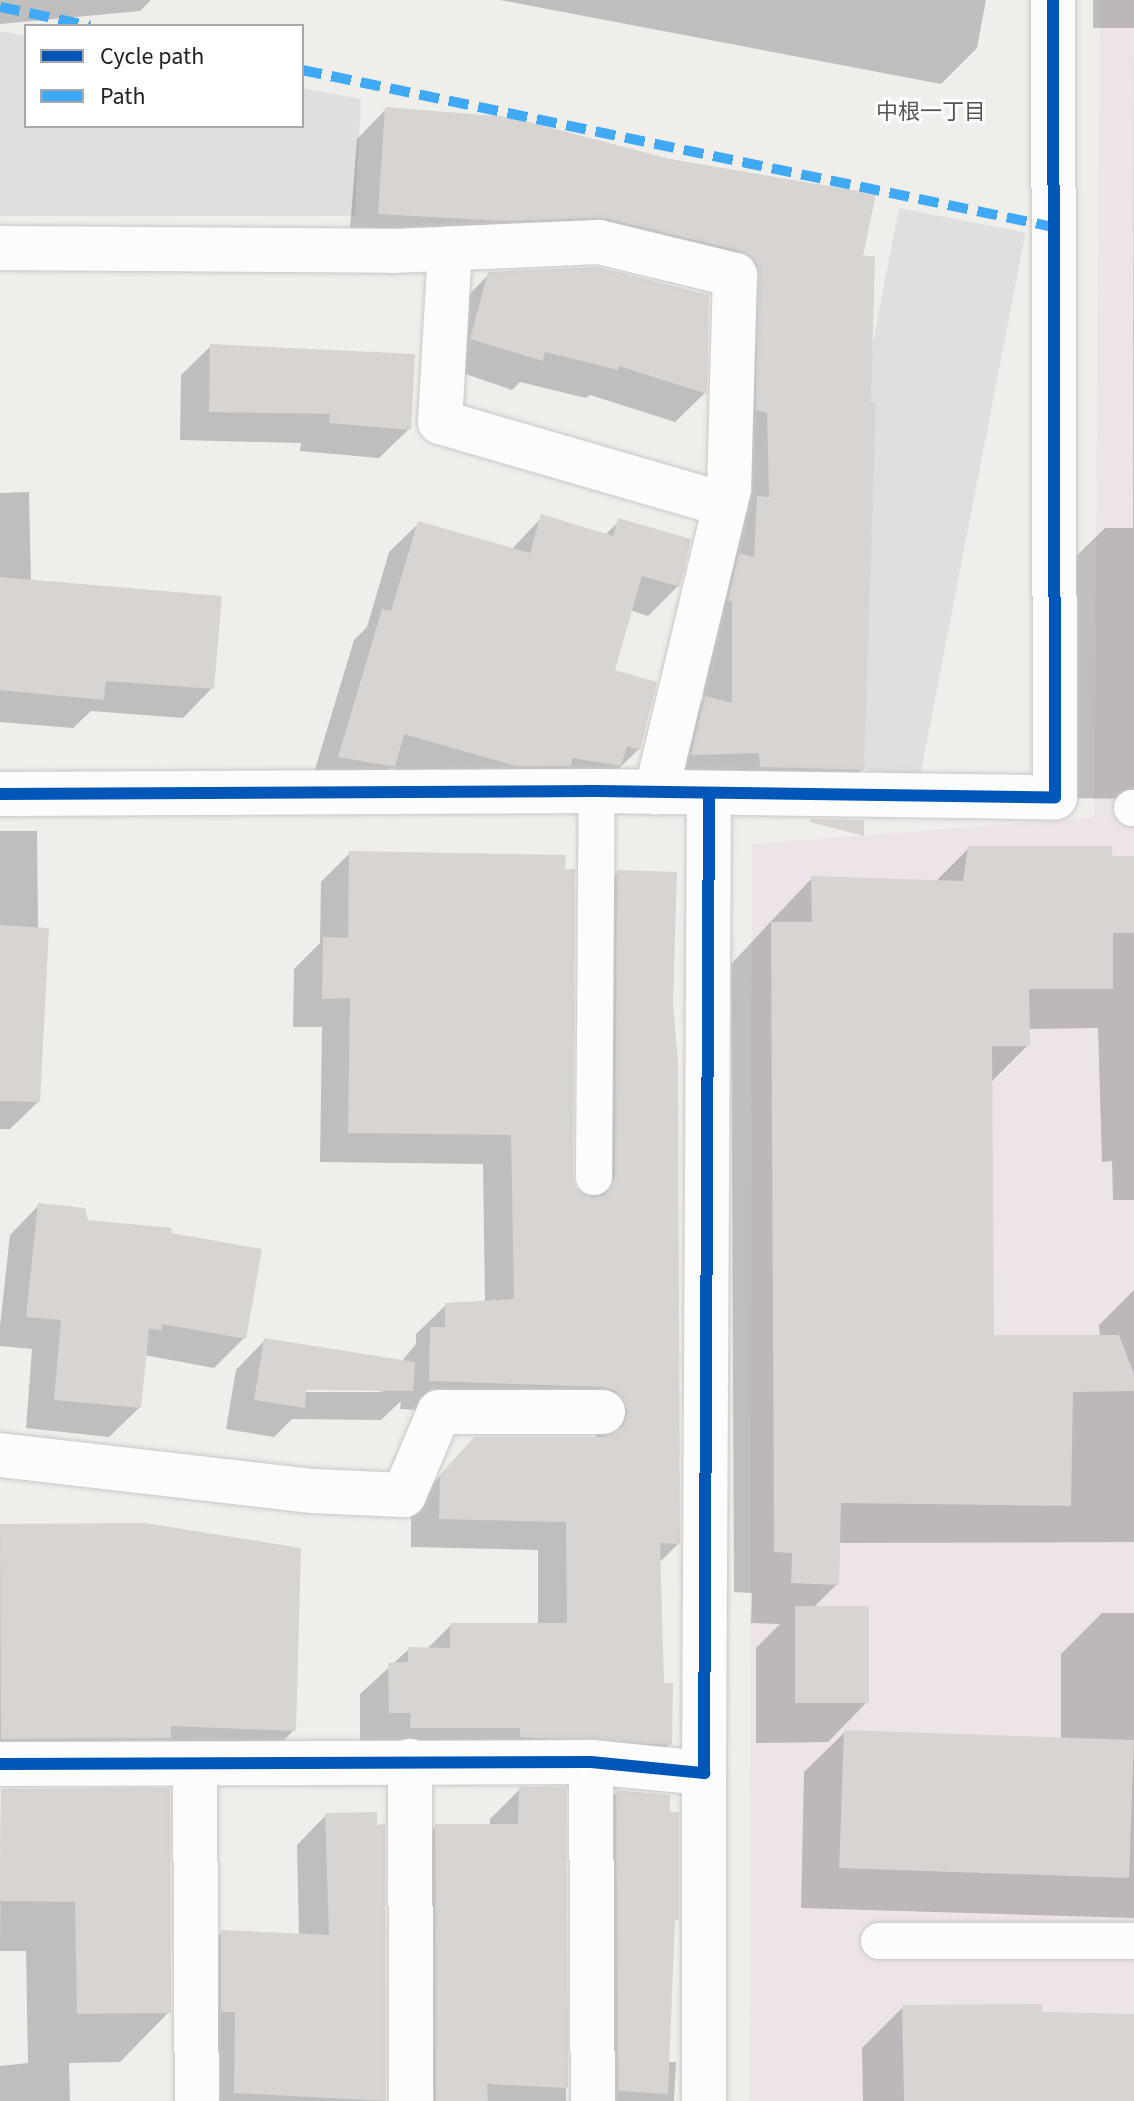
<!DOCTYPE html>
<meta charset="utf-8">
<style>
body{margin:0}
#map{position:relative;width:1134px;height:2101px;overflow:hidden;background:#f0eeeb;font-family:"Source Sans 3","Noto Sans JP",sans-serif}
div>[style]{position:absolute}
.industrial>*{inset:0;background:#ede4e9}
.parking>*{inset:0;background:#e0dfde;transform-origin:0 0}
.shadow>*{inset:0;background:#0003;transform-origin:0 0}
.building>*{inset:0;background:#d7d4d2;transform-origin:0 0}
.roads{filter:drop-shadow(0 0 2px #c9c8c7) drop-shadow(0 0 2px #c9c8c7)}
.service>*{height:36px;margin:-18px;padding:0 18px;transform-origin:18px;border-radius:18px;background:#fdfcfc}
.minor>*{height:44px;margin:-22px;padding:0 22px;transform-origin:22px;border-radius:22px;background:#fdfcfc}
.quiet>*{height:10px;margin-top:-5px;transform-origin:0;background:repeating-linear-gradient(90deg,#3fa9f5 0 20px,transparent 0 30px)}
.cycleway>*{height:12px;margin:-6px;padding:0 6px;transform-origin:6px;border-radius:6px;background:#0057b8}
span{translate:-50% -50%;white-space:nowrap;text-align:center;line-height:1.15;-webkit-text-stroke:6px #fff;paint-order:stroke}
.neighbourhood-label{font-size:22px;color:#555}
.legend{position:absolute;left:24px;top:24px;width:280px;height:104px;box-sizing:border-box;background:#fff;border:2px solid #a7a7a7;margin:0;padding:10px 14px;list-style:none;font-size:24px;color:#222}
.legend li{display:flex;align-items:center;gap:16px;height:40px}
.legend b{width:40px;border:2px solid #a7a7a7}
</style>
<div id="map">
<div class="industrial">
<i style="clip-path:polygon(1100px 0,1134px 0,1134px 2101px,749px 2101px,752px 844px,1094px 817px)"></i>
</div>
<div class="parking">
<i style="clip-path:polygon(0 31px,26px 36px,26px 126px,302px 126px,302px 88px,361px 99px,355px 216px,0 216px)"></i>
<i style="left:899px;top:208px;width:129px;height:557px;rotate:11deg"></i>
</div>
<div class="shadow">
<i style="clip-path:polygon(0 0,151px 0,140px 11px,0 24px)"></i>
<i style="clip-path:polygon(500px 0,986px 0,977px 48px,941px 84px)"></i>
<i style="left:1093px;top:0;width:41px;height:28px"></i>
<i style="clip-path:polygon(1134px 37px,1134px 799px,1062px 798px,1064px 568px,1105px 528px,1133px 528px)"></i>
<i style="clip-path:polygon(386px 109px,861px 258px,862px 769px,832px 798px,662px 784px,676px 727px,703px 700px,729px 294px,574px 246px,349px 242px,357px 139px)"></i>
<i style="clip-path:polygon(489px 274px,705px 393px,675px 422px,590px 395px,586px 398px,520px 382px,512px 390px,442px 366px,460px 304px)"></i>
<i style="clip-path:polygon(211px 346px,409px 429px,379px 458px,300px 451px,301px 443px,180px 440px,181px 375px)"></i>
<i style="clip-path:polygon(29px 492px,31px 582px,212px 688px,183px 718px,91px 711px,73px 728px,0 722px,0 493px)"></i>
<i style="clip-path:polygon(542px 517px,604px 536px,619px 521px,678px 586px,648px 616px,630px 610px,612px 671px,639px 749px,609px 778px,486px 795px,391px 768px,364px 795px,310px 786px,354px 640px,367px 627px,389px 552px,419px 523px,511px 550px)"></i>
<i style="clip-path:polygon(0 831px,37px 831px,40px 1100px,10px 1129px,0 1129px)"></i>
<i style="clip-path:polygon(969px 848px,1134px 857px,1134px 1200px,1113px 1200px,1112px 1161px,1102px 1162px,1098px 1028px,1028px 1029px,1028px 1045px,991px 1082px,992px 1337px,1100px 1337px,1099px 1325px,1134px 1290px,1134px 1542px,838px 1543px,837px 1584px,813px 1608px,868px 1701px,828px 1742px,756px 1743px,756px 1648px,780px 1624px,751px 1623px,752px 1593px,734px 1592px,731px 964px,812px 878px,935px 882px)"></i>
<i style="clip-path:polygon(evenodd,350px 853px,574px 1189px,586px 1196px,589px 902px,618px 872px,671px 1004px,678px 1544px,659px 1563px,662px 1685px,670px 1744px,640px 1773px,360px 1742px,360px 1694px,409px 1649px,427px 1649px,451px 1625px,538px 1625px,538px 1550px,411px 1547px,411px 1506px,475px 1439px,598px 1439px,587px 1420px,400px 1409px,401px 1401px,381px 1420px,292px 1419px,274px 1437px,226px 1429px,236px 1370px,265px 1340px,401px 1362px,416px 1344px,416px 1334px,446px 1305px,485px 1303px,483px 1164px,320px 1162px,322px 1027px,293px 1027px,294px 969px,320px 943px,321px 882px,350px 853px,296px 1388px,374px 1389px,384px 1392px,296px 1392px,296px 1388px)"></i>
<i style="clip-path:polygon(39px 1205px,87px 1221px,169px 1235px,244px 1338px,214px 1368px,144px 1355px,139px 1408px,109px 1437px,26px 1428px,32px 1349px,0 1346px,0 1326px,10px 1235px)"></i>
<i style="clip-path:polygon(145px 1525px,294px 1730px,264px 1760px,0 1768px,0 1526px)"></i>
<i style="clip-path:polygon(1102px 1613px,1134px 1613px,1134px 1918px,801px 1908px,804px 1772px,845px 1732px,1061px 1739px,1061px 1654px)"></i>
<i style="clip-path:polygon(520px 1789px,564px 1789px,566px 2101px,407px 2101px,407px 1856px,436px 1826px,490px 1826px,490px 1819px)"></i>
<i style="clip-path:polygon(1px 1791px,169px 2012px,120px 2062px,69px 2063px,70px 2101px,0 2101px,0 2066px,28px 2063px,26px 1951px,0 1951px)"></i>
<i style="clip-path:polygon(617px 1792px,668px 2062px,676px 2062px,674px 2101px,589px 2101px,588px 1821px)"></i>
<i style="clip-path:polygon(326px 1815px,383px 1826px,384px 2101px,206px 2101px,192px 1962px,222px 1932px,299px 1936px,297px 1845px)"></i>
<i style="clip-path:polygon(903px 2007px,1134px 2016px,1134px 2101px,863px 2101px,862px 2048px)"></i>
</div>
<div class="building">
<i style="clip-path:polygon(385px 107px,510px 117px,670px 159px,876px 194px,863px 256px,875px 256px,871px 402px,876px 402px,864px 770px,760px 767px,759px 753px,691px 755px,705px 696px,732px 703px,732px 602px,728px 601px,739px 553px,754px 557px,757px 496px,769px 497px,767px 413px,756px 410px,757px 264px,741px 251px,604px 218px,503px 221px,378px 214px)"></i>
<i style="clip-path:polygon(597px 267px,709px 295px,707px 394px,619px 366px,618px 370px,545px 352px,543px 361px,470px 339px,488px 272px)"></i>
<i style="clip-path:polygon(210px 344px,415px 354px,411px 430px,329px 423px,330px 414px,209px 412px)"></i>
<i style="clip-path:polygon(541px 514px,613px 536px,618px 518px,691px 539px,680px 587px,642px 576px,615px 670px,657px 682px,640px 750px,627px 746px,621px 766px,572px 758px,571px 766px,516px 766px,404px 734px,395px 767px,338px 757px,382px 609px,391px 611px,418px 521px,530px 553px)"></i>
<i style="clip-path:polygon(0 577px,222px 596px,214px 689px,106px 681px,104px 700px,0 690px)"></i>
<i style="clip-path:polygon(810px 819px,864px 820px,864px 836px,810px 822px)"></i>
<i style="clip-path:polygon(968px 846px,1112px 846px,1112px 856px,1134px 856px,1134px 933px,1113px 933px,1113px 989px,1029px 989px,1030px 1046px,992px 1046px,994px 1335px,1119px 1335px,1134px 1374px,1134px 1391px,1073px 1392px,1071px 1506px,841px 1503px,839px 1585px,791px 1583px,792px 1553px,774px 1552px,771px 922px,812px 922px,811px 876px,963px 881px)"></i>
<i style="clip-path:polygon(349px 851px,566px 855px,565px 869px,575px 869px,573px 1177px,576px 1188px,593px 1198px,605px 1195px,615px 1177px,617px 870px,677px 872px,673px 1004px,678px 1061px,680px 1544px,660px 1543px,664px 1683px,673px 1683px,672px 1745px,520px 1737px,520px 1728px,410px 1728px,411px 1713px,389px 1713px,388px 1663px,408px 1662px,408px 1647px,450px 1648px,450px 1623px,567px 1623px,566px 1522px,439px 1519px,440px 1475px,474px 1437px,604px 1437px,624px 1425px,628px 1411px,616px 1391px,604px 1387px,429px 1381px,430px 1327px,445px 1327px,445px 1303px,514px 1299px,511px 1135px,348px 1133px,350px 998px,322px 999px,323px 937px,348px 938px)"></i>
<i style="clip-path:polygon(0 925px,49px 928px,40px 1102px,0 1101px)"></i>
<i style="clip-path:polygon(38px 1203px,85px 1208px,88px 1220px,172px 1228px,171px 1233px,262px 1249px,246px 1339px,162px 1324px,162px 1330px,149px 1329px,141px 1408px,54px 1400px,61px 1320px,26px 1317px)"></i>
<i style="clip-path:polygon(264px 1338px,415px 1362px,413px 1391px,306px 1390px,305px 1408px,254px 1400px)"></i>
<i style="clip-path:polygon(145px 1523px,301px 1548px,296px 1731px,171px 1726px,171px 1738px,1px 1739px,0 1524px)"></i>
<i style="left:795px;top:1606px;width:74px;height:97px"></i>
<i style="left:844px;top:1730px;width:290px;height:138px;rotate:2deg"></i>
<i style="clip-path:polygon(519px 1787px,566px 1787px,568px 2088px,487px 2084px,488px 2101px,436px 2101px,435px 1824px,518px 1824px)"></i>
<i style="clip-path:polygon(170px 1788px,171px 2013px,77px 2014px,75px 1902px,0 1901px,1px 1789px)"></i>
<i style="clip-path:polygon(616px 1790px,670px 1795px,670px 1812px,679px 1812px,679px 1920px,675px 1920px,668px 2094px,618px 2091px)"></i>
<i style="clip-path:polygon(377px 1812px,377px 1825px,385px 1824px,386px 2101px,234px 2093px,235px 2012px,221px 2012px,221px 1930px,329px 1935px,325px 1813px)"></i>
<i style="clip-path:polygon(1042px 2004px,1042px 2012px,1134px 2014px,1134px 2101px,904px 2101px,902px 2005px)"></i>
</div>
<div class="roads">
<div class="service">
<i style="left:1132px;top:808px;width:2px"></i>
<i style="left:594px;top:1177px;width:386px;rotate:-89.6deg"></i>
<i style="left:879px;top:1941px;width:255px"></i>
</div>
<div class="minor">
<i style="left:0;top:248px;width:393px;rotate:0.4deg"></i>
<i style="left:393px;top:251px;width:206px;rotate:-2.5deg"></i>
<i style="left:599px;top:242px;width:140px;rotate:13.6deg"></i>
<i style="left:735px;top:275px;width:214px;rotate:91.6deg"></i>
<i style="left:729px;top:489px;width:312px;rotate:103.5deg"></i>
<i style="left:450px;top:249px;width:173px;rotate:93.3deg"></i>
<i style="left:440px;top:422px;width:297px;rotate:16.2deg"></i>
<i style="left:0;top:794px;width:597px;rotate:-0.29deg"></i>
<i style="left:597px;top:791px;width:458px;rotate:0.8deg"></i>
<i style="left:1055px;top:797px;width:797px;rotate:-90.14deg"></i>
<i style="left:0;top:1455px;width:315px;rotate:6.6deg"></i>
<i style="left:313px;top:1491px;width:91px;rotate:2.5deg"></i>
<i style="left:404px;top:1495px;width:90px;rotate:-67.1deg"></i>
<i style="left:439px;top:1412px;width:164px"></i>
<i style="left:410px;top:1761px;width:340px;rotate:89.8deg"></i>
<i style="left:591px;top:1762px;width:339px;rotate:89.7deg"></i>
<i style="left:0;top:1764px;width:591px;rotate:-0.19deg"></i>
<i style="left:591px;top:1762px;width:114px;rotate:5.6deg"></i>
<i style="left:704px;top:1773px;width:977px;rotate:-89.71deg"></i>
<i style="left:195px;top:1764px;width:337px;rotate:89.7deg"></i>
<i style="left:704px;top:2101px;width:328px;rotate:-90deg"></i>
</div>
</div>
<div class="quiet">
<i style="left:0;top:7px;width:92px;rotate:11.9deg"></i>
<i style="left:302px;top:70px;width:767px;rotate:11.81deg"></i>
</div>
<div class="cycleway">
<i style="left:0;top:794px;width:597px;rotate:-0.29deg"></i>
<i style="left:597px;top:791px;width:458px;rotate:0.8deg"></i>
<i style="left:1055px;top:797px;width:797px;rotate:-90.14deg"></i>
<i style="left:0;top:1764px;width:591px;rotate:-0.19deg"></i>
<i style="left:591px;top:1762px;width:114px;rotate:5.6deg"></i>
<i style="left:704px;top:1773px;width:977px;rotate:-89.71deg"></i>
</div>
<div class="neighbourhood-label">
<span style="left:931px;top:113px">中根一丁目</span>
</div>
<ul class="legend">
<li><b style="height:10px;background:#0057b8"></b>Cycle path</li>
<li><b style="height:10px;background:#3fa9f5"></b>Path</li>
</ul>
</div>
